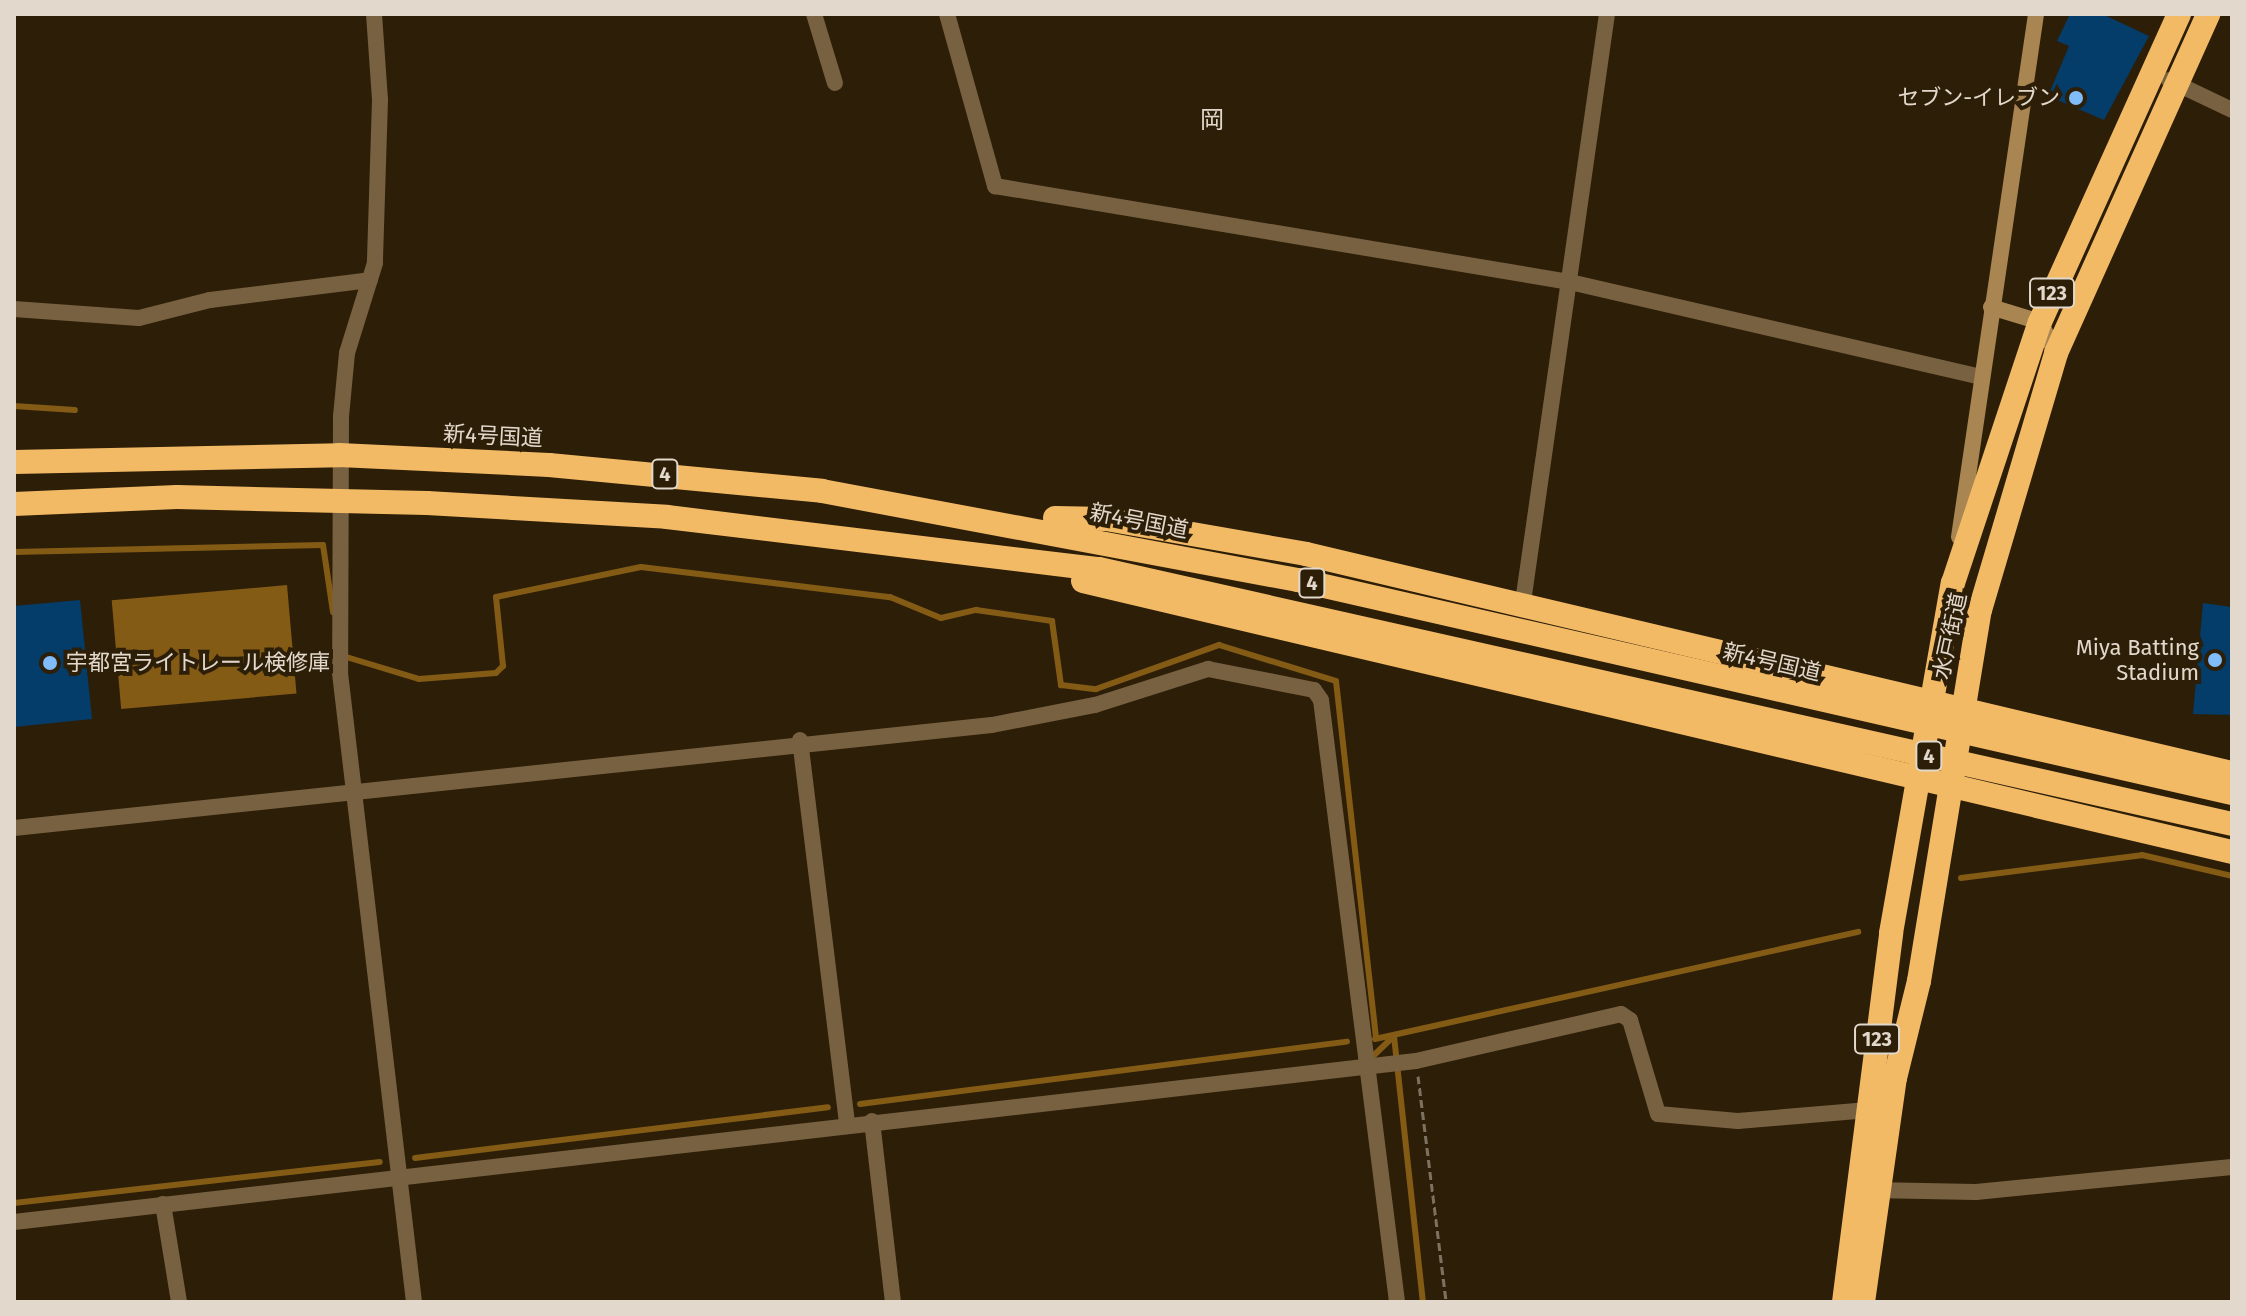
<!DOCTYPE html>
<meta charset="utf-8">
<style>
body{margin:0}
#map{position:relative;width:2246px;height:1316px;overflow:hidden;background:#2d1e08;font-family:"Fira Sans","Noto Sans JP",sans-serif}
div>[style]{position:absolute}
.water>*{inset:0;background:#835b15;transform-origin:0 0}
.stream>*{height:6px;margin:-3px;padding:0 3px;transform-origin:3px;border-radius:3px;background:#835b15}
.building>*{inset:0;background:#043c6a}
.path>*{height:3px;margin-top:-1.5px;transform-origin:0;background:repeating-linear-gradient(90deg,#7d715f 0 8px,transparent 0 12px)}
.street>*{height:16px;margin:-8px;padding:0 8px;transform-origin:8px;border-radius:8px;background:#786141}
.secondary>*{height:16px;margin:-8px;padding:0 8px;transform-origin:8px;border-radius:8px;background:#a98551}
.highway>*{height:24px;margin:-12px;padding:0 12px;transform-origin:12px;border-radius:12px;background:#f3ba66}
.dots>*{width:22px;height:22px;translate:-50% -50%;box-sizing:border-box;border:4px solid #2d1e08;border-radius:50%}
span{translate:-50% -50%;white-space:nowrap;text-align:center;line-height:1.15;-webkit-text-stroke:8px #2d1e08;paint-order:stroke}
.shield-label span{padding:2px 6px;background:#2d1e08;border:2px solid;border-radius:6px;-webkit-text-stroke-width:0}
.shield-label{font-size:20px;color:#e2d8cb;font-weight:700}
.poi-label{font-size:22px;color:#e2d8cb}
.right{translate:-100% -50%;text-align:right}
.left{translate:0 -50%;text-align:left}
.street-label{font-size:22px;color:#e2d8cb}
.neighbourhood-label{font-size:24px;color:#e2d8cb}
.frame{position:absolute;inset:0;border:16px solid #e2d8cb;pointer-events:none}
</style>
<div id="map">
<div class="water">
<i style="left:287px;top:585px;width:109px;height:176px;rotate:85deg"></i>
</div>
<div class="stream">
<i style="left:14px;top:406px;width:61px;rotate:3.8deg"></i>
<i style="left:14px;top:552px;width:309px;rotate:-1.3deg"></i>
<i style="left:323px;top:545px;width:68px;rotate:81.5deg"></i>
<i style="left:343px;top:656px;width:79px;rotate:16.8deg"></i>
<i style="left:419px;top:679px;width:77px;rotate:-4.5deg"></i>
<i style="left:496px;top:673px;width:10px;rotate:-45deg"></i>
<i style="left:503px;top:666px;width:69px;rotate:-95.8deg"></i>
<i style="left:496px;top:597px;width:148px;rotate:-11.7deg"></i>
<i style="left:641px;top:567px;width:251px;rotate:6.9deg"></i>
<i style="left:890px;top:597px;width:55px;rotate:22.4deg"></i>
<i style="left:941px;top:618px;width:36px;rotate:-13deg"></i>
<i style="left:976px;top:610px;width:77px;rotate:8.2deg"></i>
<i style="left:1052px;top:621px;width:65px;rotate:82deg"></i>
<i style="left:1061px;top:685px;width:35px;rotate:7deg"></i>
<i style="left:1096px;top:689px;width:131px;rotate:-19.7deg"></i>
<i style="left:1219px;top:645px;width:122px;rotate:17.1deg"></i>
<i style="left:1336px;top:681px;width:359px;rotate:83.6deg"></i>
<i style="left:1961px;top:878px;width:182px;rotate:-7.2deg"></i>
<i style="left:2142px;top:855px;width:92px;rotate:13.1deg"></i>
<i style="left:1394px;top:1036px;width:268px;rotate:83.8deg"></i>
<i style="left:1375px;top:1039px;width:495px;rotate:-12.5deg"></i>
<i style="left:1368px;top:1061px;width:36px;rotate:-44deg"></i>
<i style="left:860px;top:1104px;width:491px;rotate:-7.3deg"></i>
<i style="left:415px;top:1158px;width:416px;rotate:-7deg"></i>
<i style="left:14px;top:1203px;width:368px;rotate:-6.4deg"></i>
</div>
<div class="building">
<i style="clip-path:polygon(2070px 14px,2102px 14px,2149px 36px,2104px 120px,2048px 96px,2069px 46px,2057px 41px)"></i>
<i style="clip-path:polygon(80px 600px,92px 719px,14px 727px,14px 606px)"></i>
<i style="clip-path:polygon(2203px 603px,2232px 607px,2232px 715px,2193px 714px)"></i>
</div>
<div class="path">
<i style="left:1418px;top:1076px;width:228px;rotate:82.9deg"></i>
</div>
<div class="street">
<i style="left:374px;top:14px;width:86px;rotate:86deg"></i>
<i style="left:380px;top:100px;width:163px;rotate:91.8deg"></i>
<i style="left:375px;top:263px;width:94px;rotate:107.3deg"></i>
<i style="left:347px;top:353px;width:63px;rotate:95.4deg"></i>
<i style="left:341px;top:416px;width:257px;rotate:90.2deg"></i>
<i style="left:340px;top:673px;width:633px;rotate:83.29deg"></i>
<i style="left:814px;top:14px;width:72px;rotate:73.1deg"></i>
<i style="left:947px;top:14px;width:179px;rotate:74.4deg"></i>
<i style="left:995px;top:186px;width:583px;rotate:9.48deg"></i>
<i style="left:1570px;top:282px;width:422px;rotate:13deg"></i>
<i style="left:2169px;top:80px;width:70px;rotate:25.5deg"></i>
<i style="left:14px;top:309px;width:125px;rotate:4.1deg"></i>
<i style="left:139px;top:318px;width:73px;rotate:-14.2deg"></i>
<i style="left:210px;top:300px;width:161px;rotate:-7.1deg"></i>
<i style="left:1523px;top:602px;width:594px;rotate:-81.87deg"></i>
<i style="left:800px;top:740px;width:387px;rotate:83deg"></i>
<i style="left:14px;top:828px;width:983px;rotate:-6.01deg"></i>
<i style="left:992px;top:725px;width:105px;rotate:-11deg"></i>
<i style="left:1095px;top:705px;width:119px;rotate:-17.7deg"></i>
<i style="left:1208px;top:669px;width:108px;rotate:11.2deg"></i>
<i style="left:1314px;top:690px;width:12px;rotate:55deg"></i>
<i style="left:1321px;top:700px;width:607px;rotate:82.8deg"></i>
<i style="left:872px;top:1121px;width:182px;rotate:83.4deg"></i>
<i style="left:1872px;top:1190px;width:104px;rotate:1.1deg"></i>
<i style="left:1976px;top:1192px;width:257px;rotate:-5.6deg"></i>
<i style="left:163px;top:1204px;width:99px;rotate:80.7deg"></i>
<i style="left:14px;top:1222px;width:1411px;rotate:-6.55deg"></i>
<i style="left:1416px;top:1061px;width:210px;rotate:-12.9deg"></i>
<i style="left:1621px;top:1014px;width:11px;rotate:34deg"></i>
<i style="left:1630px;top:1020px;width:98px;rotate:73.4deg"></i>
<i style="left:1658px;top:1114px;width:80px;rotate:5deg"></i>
<i style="left:1738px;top:1121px;width:131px;rotate:-4.8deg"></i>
</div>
<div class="secondary">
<i style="left:1991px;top:307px;width:51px;rotate:17deg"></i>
<i style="left:2040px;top:322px;width:35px;rotate:63deg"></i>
<i style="left:1959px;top:537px;width:529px;rotate:-81.62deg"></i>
</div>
<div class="highway">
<i style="left:14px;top:462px;width:325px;rotate:-1.2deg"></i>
<i style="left:339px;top:455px;width:210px;rotate:2.7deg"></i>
<i style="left:549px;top:465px;width:274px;rotate:5.4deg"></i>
<i style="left:822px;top:491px;width:484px;rotate:10.6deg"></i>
<i style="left:1298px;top:580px;width:958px;rotate:12.85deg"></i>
<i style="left:14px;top:504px;width:163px;rotate:-2.5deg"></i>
<i style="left:177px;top:497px;width:250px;rotate:1.4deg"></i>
<i style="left:427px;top:503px;width:240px;rotate:3.3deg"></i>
<i style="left:667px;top:517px;width:435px;rotate:6.9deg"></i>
<i style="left:1099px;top:569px;width:1161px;rotate:12.68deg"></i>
<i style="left:1055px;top:518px;width:51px;rotate:1.1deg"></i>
<i style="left:1106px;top:519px;width:203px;rotate:9.9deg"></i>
<i style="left:1306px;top:554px;width:952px;rotate:13.31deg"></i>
<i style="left:1083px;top:581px;width:1181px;rotate:13.27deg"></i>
<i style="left:1844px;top:1302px;width:372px;rotate:-82.7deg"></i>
<i style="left:1891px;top:933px;width:355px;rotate:-80deg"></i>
<i style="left:1953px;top:583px;width:275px;rotate:-71.6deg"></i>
<i style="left:2040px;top:322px;width:338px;rotate:-65.7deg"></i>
<i style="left:1863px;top:1302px;width:226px;rotate:-81.9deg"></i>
<i style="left:1895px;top:1078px;width:100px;rotate:-76.1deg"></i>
<i style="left:1919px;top:981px;width:376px;rotate:-80.7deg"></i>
<i style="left:1980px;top:610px;width:268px;rotate:-73.5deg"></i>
<i style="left:2056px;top:353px;width:372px;rotate:-65.8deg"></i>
</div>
<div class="dots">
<i style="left:2076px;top:98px;background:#81bcfa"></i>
<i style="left:2215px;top:660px;background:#81bcfa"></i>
<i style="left:50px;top:663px;background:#81bcfa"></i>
</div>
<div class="shield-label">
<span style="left:2052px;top:293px">123</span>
<span style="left:665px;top:474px">4</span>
<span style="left:1312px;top:583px">4</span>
<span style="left:1929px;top:756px">4</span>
<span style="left:1877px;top:1039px">123</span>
</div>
<div class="poi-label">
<span class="right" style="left:2060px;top:98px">セブン-イレブン</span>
<span class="right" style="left:2199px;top:660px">Miya Batting<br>Stadium</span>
<span class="left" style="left:66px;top:663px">宇都宮ライトレール検修庫</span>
</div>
<div class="street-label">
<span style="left:493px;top:436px;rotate:3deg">新4号国道</span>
<span style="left:1139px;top:521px;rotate:11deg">新4号国道</span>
<span style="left:1950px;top:636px;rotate:-78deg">水戸街道</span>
<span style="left:1772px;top:662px;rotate:13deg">新4号国道</span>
</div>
<div class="neighbourhood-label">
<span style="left:1212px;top:121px">岡</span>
</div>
<div class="frame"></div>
</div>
